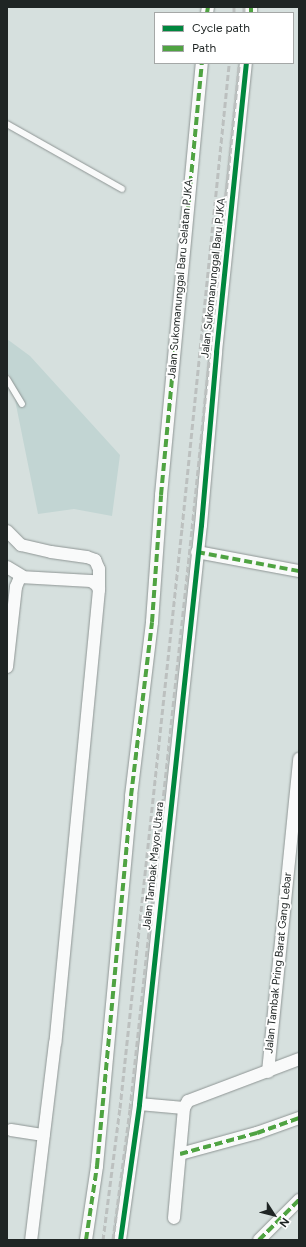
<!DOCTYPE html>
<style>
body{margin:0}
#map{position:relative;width:306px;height:1247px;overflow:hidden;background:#d6e0de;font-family:Figtree,sans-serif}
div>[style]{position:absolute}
.built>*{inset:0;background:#c2d5d3}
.roads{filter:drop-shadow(0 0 1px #8e9594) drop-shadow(0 0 1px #8e9594)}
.service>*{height:6px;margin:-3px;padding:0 3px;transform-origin:3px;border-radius:3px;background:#f9fafa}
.minor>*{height:12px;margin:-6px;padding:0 6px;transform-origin:6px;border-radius:6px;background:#f9fafa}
.rail>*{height:3px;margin-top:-1.5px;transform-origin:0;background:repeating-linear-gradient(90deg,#bcc0bf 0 6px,transparent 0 9px)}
.quiet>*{height:4px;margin-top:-2px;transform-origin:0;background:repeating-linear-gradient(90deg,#4fa342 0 8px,transparent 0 12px)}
.cycleway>*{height:5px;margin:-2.5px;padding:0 2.5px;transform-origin:2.5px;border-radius:2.5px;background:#00873e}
span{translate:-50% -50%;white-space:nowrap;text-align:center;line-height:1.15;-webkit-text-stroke:3.5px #fff;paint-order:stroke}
.street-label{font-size:11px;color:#1f2524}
.frame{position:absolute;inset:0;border:8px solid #1f2524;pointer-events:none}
.legend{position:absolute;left:154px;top:12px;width:140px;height:52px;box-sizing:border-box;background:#fff;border:1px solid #a5a8a7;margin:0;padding:5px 7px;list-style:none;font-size:12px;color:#1f2524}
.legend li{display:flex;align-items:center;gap:8px;height:20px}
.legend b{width:20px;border:1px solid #a5a8a7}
.north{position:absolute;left:254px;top:1195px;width:40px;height:40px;-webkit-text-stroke:3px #fff;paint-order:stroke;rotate:126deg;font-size:11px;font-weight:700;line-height:16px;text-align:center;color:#1f2524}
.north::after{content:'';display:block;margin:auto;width:14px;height:18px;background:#1f2524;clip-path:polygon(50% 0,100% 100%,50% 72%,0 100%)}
</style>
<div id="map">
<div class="built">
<i style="clip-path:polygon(7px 339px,30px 356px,120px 455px,112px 516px,74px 509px,38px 514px,10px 375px,7px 374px)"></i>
</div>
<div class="roads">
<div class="service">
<i style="left:7px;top:124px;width:132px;rotate:29.5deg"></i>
<i style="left:7px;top:379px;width:29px;rotate:59deg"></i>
</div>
<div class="minor">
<i style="left:207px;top:13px;width:6px;rotate:-81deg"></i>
<i style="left:251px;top:13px;width:6px;rotate:-90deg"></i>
<i style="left:7px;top:531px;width:20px;rotate:45deg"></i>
<i style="left:21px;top:545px;width:31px;rotate:13deg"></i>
<i style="left:51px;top:552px;width:36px;rotate:8deg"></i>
<i style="left:87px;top:557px;width:9px;rotate:21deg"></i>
<i style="left:95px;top:560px;width:10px;rotate:66deg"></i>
<i style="left:99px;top:569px;width:21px;rotate:90deg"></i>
<i style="left:99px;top:590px;width:455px;rotate:95.5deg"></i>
<i style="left:55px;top:1043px;width:198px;rotate:96.9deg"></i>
<i style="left:197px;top:552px;width:104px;rotate:10.6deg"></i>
<i style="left:7px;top:567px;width:17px;rotate:31deg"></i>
<i style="left:7px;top:667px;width:81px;rotate:-83.6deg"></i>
<i style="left:16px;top:587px;width:11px;rotate:-68deg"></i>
<i style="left:20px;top:577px;width:71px;rotate:3.2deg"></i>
<i style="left:91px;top:581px;width:7px;rotate:34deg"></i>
<i style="left:97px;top:585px;width:5px;rotate:68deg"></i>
<i style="left:268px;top:1072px;width:315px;rotate:-84.3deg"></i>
<i style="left:139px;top:1104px;width:45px;rotate:5.1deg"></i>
<i style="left:11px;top:1130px;width:33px;rotate:9deg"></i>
<i style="left:180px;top:1154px;width:80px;rotate:-15.3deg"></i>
<i style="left:257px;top:1133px;width:45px;rotate:-19.7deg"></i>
<i style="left:174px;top:1218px;width:110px;rotate:-84.8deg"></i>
<i style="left:184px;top:1108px;width:8px;rotate:-60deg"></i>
<i style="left:188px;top:1101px;width:119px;rotate:-20.7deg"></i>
<i style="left:86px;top:1240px;width:75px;rotate:-81.5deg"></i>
<i style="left:97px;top:1166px;width:372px;rotate:-84.7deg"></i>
<i style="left:131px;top:796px;width:175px;rotate:-83.1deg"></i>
<i style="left:152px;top:622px;width:127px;rotate:-85.9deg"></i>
<i style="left:161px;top:495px;width:434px;rotate:-84.6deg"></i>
<i style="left:120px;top:1240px;width:137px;rotate:-82deg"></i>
<i style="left:139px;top:1104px;width:582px;rotate:-83.89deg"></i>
<i style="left:201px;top:525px;width:174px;rotate:-85deg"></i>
<i style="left:216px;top:352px;width:291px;rotate:-84.1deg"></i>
<i style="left:259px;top:1240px;width:57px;rotate:-45deg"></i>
</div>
</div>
<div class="rail">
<i style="left:234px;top:13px;width:6px;rotate:-90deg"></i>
<i style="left:244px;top:13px;width:6px;rotate:-90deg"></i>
<i style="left:103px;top:1240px;width:133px;rotate:-82.7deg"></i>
<i style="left:120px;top:1108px;width:583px;rotate:-83.9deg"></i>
<i style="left:182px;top:528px;width:467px;rotate:-84.2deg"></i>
<i style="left:113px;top:1240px;width:132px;rotate:-82.6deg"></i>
<i style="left:130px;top:1109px;width:583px;rotate:-83.9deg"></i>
<i style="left:192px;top:529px;width:468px;rotate:-84.2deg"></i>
</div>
<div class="quiet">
<i style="left:207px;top:13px;width:6px;rotate:-81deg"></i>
<i style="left:251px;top:13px;width:6px;rotate:-90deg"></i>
<i style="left:197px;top:552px;width:104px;rotate:10.6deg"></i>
<i style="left:180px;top:1154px;width:80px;rotate:-15.3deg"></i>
<i style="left:257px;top:1133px;width:45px;rotate:-19.7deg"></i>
<i style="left:86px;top:1240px;width:75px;rotate:-81.5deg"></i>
<i style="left:97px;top:1166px;width:372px;rotate:-84.7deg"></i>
<i style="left:131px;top:796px;width:175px;rotate:-83.1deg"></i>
<i style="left:152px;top:622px;width:127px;rotate:-85.9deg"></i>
<i style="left:161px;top:495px;width:434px;rotate:-84.6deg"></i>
<i style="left:259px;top:1240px;width:57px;rotate:-45deg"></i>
</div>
<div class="cycleway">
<i style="left:120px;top:1240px;width:137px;rotate:-82deg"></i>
<i style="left:139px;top:1104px;width:582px;rotate:-83.89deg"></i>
<i style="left:201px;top:525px;width:174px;rotate:-85deg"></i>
<i style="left:216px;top:352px;width:291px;rotate:-84.1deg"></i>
</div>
<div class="street-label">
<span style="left:214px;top:278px;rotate:-84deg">Jalan Sukomanunggal Baru PJKA</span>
<span style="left:181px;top:279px;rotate:-85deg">Jalan Sukomanunggal Baru Selatan PJKA</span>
<span style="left:154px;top:866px;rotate:-84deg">Jalan Tambak Mayor Utara</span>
<span style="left:279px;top:963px;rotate:-84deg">Jalan Tambak Pring Barat Gang Lebar</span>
</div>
<div class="frame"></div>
<ul class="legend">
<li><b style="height:5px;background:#00873e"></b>Cycle path</li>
<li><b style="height:5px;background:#4fa342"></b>Path</li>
</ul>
<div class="north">N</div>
</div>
